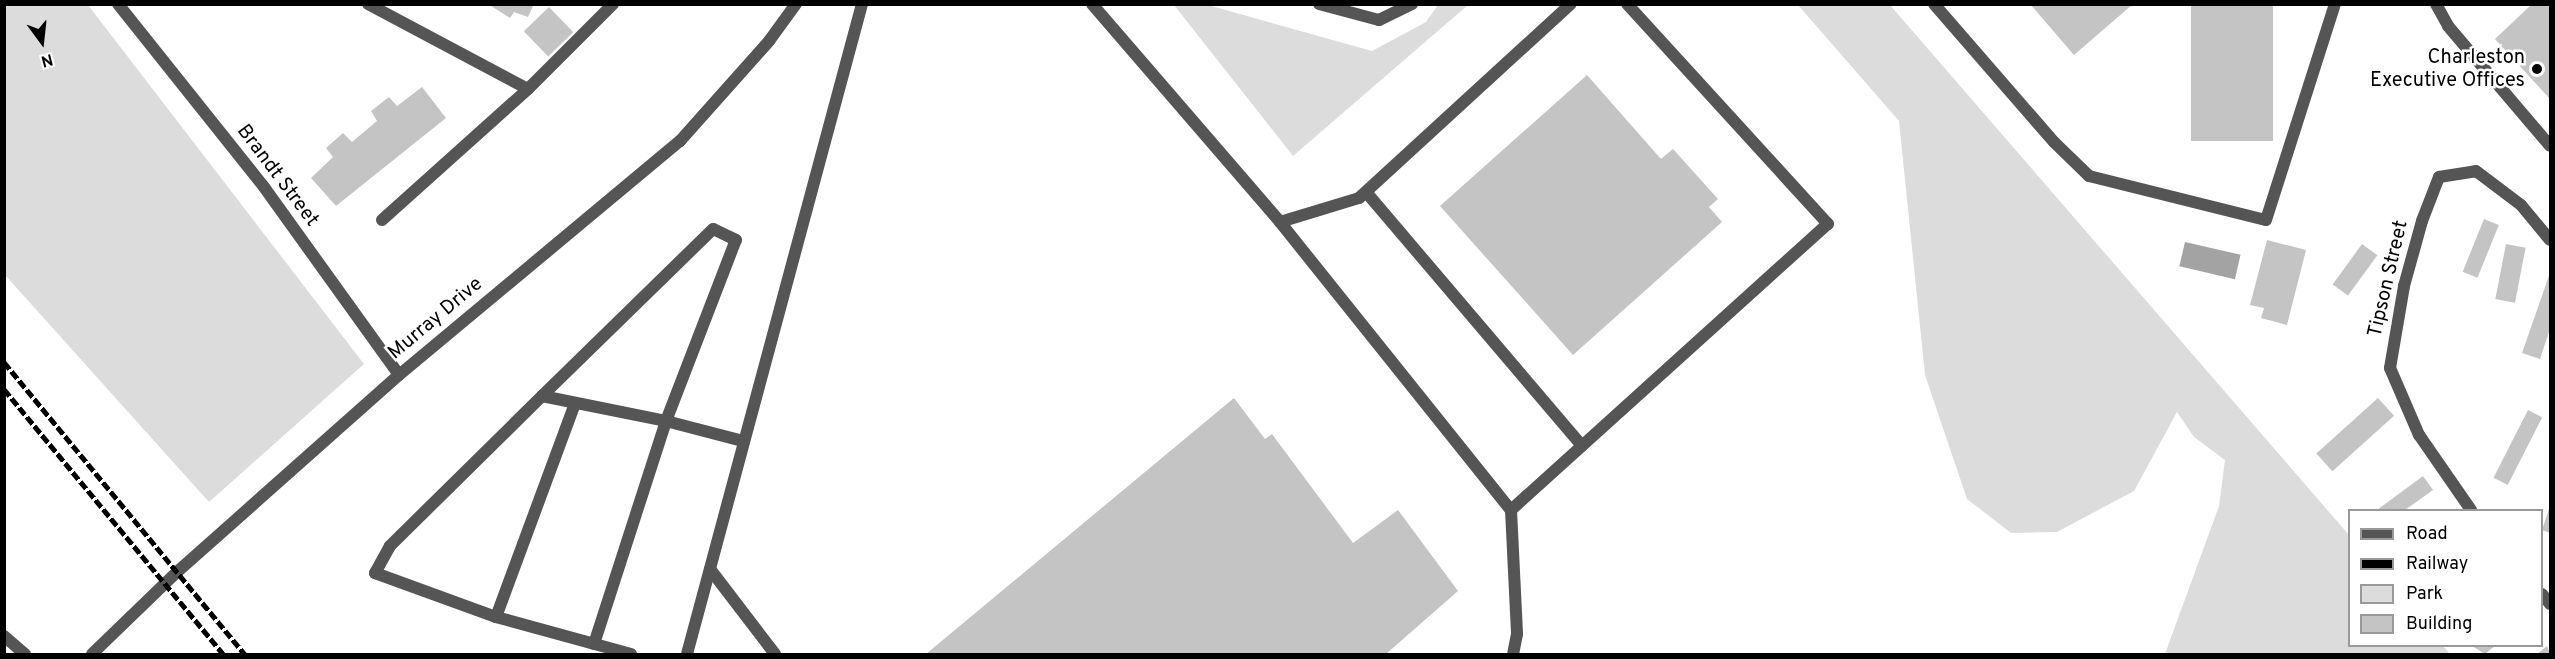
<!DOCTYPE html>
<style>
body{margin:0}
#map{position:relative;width:2555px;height:659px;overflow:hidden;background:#fff;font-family:Overpass,sans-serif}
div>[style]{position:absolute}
.green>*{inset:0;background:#dcdcdc}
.water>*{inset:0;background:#a3a3a3;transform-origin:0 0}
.building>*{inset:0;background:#c4c4c4;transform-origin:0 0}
.service>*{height:12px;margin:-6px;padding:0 6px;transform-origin:6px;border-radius:6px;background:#555}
.minor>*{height:12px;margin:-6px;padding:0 6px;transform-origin:6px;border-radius:6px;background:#555}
.tertiary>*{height:12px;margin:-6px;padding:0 6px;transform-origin:6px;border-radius:6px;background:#555}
.rail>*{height:4.5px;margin-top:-2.25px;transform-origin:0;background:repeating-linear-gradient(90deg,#000 0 9px,transparent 0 12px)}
.dots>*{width:16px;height:16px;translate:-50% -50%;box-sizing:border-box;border:3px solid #fff;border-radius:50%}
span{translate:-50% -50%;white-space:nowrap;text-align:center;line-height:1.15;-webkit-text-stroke:5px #fff;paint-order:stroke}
.poi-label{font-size:20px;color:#000}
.right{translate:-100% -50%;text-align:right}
.street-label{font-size:20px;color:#000}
.frame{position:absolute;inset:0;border:6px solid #000;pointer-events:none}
.legend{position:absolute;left:2348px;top:509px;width:195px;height:138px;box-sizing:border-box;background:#fff;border:2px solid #999;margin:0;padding:8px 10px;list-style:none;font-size:18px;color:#000}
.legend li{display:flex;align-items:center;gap:12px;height:30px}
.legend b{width:30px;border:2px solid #999}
.north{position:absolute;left:12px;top:12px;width:60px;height:60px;-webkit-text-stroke:4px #fff;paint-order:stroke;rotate:165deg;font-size:16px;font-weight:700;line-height:24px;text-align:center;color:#000}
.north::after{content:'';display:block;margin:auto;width:21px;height:27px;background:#000;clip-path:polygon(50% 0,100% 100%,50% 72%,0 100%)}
</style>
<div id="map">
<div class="green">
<i style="clip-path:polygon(4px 5px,88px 5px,364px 364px,209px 502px,5px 275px)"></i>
<i style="clip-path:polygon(1174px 5px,1208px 5px,1372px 51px,1426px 22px,1438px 5px,1468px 5px,1293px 156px)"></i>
<i style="clip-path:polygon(1798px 5px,1890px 5px,2349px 535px,2350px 646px,2443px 646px,2450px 654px,2165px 654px,2219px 506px,2225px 460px,2194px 437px,2177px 412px,2134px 491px,2057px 532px,2011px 533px,1967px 499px,1925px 375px,1899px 121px)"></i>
</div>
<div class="water">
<i style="left:2185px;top:242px;width:57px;height:25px;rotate:13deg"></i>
</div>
<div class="building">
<i style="clip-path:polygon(488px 4px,534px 4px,528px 17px,514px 12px,510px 18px)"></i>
<i style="clip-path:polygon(2030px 4px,2133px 4px,2074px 55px)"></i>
<i style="left:2191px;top:4px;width:82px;height:137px"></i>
<i style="clip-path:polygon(2532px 4px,2550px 4px,2550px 99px,2495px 39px)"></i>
<i style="left:549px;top:7px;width:35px;height:35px;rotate:46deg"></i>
<i style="clip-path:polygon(1587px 75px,1661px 159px,1673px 149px,1718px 199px,1709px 207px,1722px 222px,1573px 355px,1440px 206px)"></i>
<i style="clip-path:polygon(422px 87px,446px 118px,336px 206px,311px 178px,333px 157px,326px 148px,343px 133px,352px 142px,377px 121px,371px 111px,389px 97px,397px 106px)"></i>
<i style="left:2484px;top:219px;width:16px;height:57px;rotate:22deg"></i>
<i style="clip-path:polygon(2267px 240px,2306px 250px,2287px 325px,2261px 318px,2264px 308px,2250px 305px)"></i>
<i style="left:2362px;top:244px;width:19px;height:50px;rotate:36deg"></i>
<i style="left:2506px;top:244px;width:20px;height:56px;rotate:11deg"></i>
<i style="clip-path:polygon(2550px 273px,2550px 329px,2540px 359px,2522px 353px)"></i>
<i style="clip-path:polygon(1234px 398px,1265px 439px,1272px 434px,1353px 543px,1398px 510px,1458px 591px,1386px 654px,926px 654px)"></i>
<i style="left:2378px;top:398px;width:24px;height:83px;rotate:48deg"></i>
<i style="left:2528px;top:410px;width:16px;height:76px;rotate:27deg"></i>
<i style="clip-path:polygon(2423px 476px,2433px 490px,2405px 510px,2377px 510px)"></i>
<i style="clip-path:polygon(2550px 506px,2550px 533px,2542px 530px)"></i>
<i style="clip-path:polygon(2472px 646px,2495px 646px,2485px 654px)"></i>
<i style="clip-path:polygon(2547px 646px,2550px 654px,2537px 654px)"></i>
</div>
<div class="service">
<i style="left:368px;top:4px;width:181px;rotate:28deg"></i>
<i style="left:1092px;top:4px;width:288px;rotate:49.2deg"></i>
<i style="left:1280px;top:222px;width:369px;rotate:51.3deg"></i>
<i style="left:1511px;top:510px;width:124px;rotate:87.2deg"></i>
<i style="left:1517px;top:634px;width:20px;rotate:101deg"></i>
<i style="left:1319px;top:4px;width:62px;rotate:14.9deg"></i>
<i style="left:1379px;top:20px;width:37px;rotate:-26deg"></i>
<i style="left:1934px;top:4px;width:183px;rotate:49deg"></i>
<i style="left:2054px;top:142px;width:49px;rotate:44.2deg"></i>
<i style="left:2089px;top:176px;width:182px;rotate:14deg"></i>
<i style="left:2266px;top:220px;width:227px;rotate:-72.3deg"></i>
<i style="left:2436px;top:4px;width:25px;rotate:61deg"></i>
<i style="left:2448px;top:26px;width:157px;rotate:49.6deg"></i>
<i style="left:1366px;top:192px;width:333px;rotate:49.6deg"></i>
<i style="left:382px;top:220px;width:196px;rotate:-41.9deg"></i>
<i style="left:528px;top:89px;width:120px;rotate:-45deg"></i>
<i style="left:1280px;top:222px;width:83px;rotate:-16.9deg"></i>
<i style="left:1359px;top:198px;width:287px;rotate:-42.5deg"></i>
<i style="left:542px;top:396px;width:214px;rotate:135.4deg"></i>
<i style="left:390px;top:546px;width:31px;rotate:119deg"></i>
<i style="left:375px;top:573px;width:129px;rotate:20deg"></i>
<i style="left:496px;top:617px;width:140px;rotate:15.3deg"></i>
<i style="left:1511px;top:510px;width:427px;rotate:-42.1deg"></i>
<i style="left:1828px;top:224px;width:298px;rotate:-132.4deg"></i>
<i style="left:710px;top:569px;width:107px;rotate:52.6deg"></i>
<i style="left:496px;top:617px;width:227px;rotate:-69.7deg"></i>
<i style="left:594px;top:644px;width:234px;rotate:-72.1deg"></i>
<i style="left:666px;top:421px;width:194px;rotate:-68.9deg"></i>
<i style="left:736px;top:240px;width:25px;rotate:-154deg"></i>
<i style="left:713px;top:229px;width:239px;rotate:135.7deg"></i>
<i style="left:542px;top:396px;width:126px;rotate:11.4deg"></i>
<i style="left:666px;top:421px;width:80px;rotate:14.6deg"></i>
</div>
<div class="minor">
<i style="left:118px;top:4px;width:234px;rotate:51.4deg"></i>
<i style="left:264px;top:187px;width:231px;rotate:54.3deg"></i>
<i style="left:2471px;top:510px;width:91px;rotate:-124.7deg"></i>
<i style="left:2419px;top:435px;width:73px;rotate:-113.4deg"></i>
<i style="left:2390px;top:368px;width:83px;rotate:-80.3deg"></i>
<i style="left:2404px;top:286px;width:67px;rotate:-74.5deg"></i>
<i style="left:2422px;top:221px;width:47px;rotate:-68.9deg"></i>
<i style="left:2439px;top:177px;width:37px;rotate:-9deg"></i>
<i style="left:2476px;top:171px;width:56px;rotate:37.1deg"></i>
<i style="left:2521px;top:205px;width:45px;rotate:50.4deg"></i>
<i style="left:2542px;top:594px;width:13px;rotate:51deg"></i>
<i style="left:4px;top:636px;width:28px;rotate:41deg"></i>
<i style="left:687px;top:654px;width:673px;rotate:-74.93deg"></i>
</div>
<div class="tertiary">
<i style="left:92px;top:654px;width:118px;rotate:-44deg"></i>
<i style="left:177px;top:572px;width:297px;rotate:-41.6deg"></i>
<i style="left:399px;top:375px;width:366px;rotate:-39.8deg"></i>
<i style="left:680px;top:141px;width:134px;rotate:-48.3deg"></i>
<i style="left:769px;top:41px;width:46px;rotate:-53.9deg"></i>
</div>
<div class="rail">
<i style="left:4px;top:362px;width:379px;rotate:50.5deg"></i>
<i style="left:4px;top:389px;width:344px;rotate:50.4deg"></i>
</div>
<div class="dots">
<i style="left:2537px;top:69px;background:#000"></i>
</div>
<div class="poi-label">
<span class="right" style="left:2525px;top:70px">Charleston<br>Executive Offices</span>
</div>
<div class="street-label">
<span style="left:277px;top:176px;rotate:53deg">Brandt Street</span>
<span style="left:2389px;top:279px;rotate:-77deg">Tipson Street</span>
<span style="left:436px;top:319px;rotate:-40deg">Murray Drive</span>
</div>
<div class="frame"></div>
<ul class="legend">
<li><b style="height:8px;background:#555"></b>Road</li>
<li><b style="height:8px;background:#000"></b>Railway</li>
<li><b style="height:16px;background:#dcdcdc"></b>Park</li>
<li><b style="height:16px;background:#c4c4c4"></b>Building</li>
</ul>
<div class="north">N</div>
</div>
